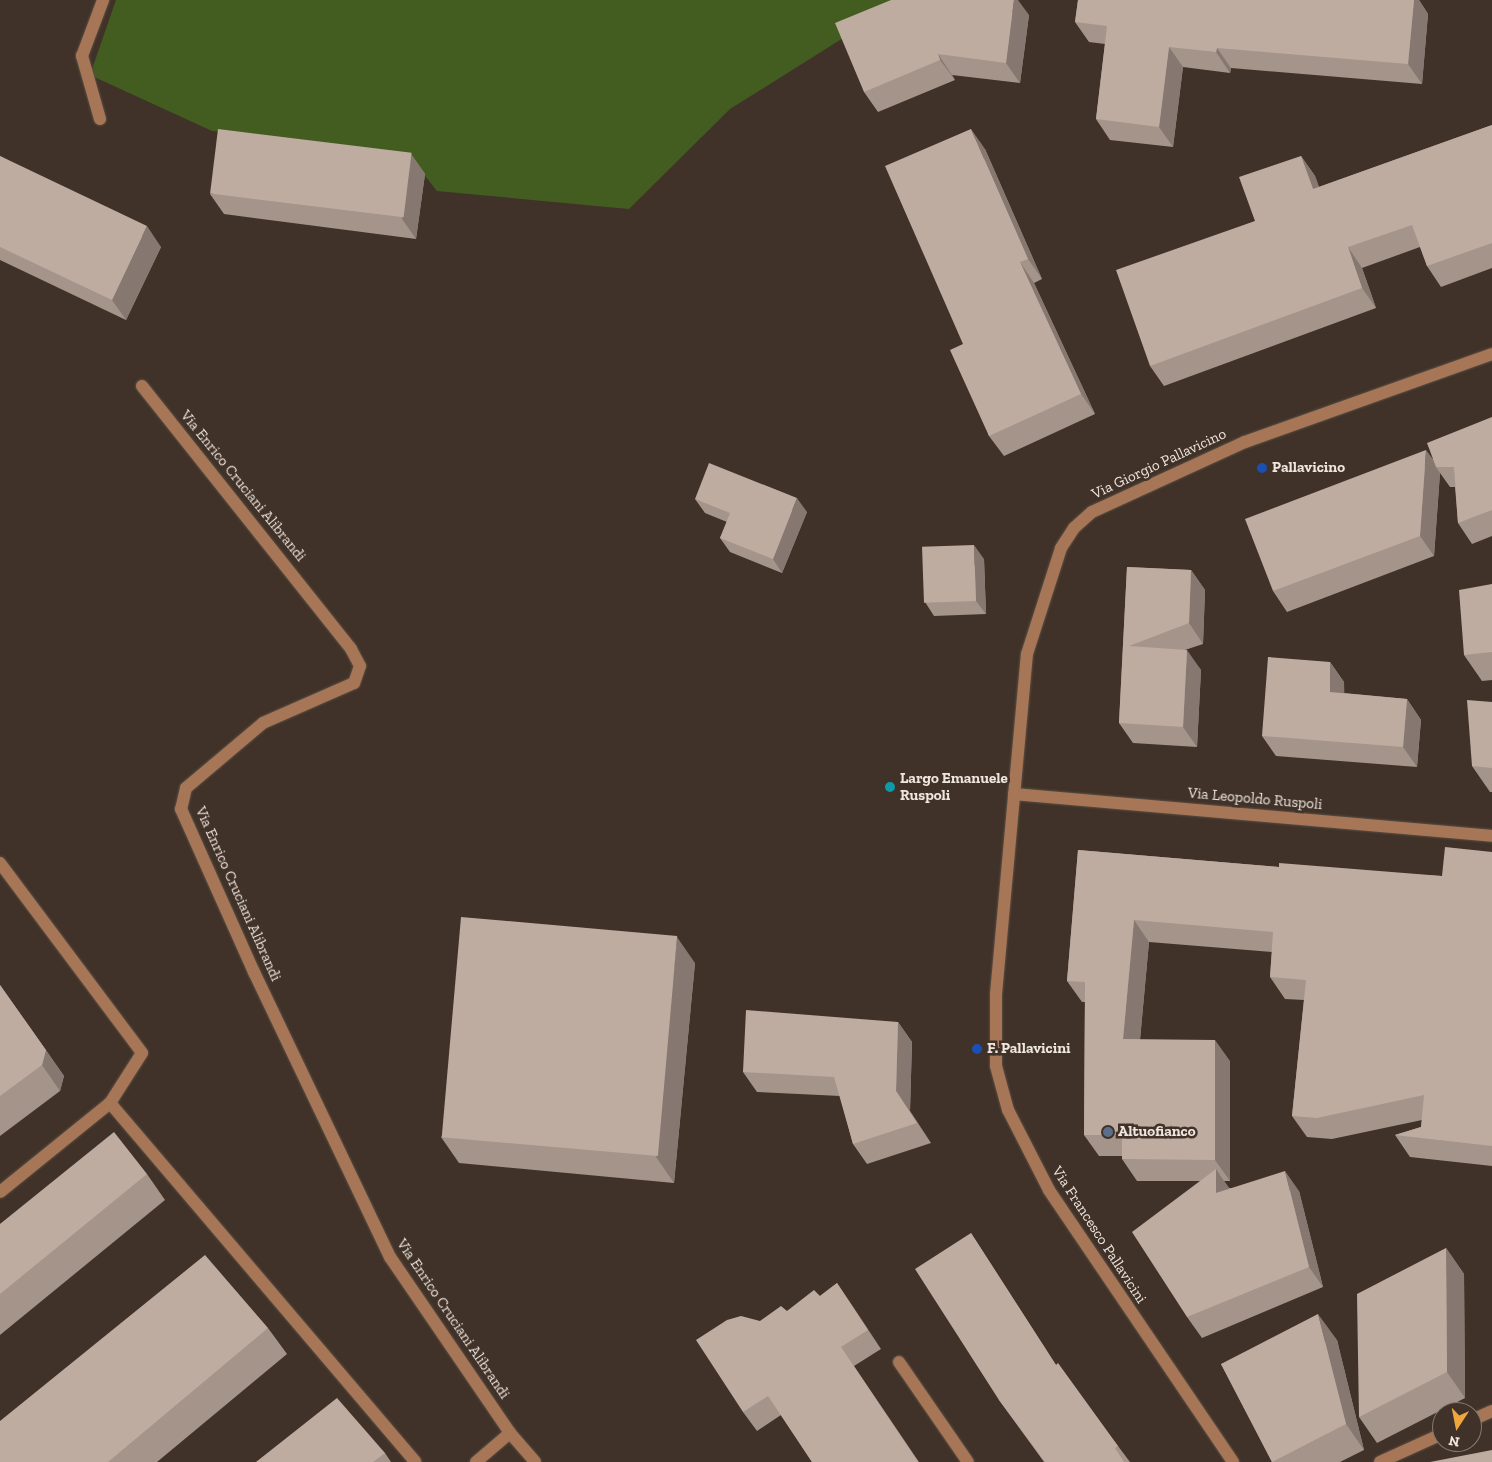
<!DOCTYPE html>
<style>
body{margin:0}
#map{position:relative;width:1492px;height:1462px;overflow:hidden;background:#403228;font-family:"Zilla Slab",serif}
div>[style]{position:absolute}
.green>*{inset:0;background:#435d21}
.roads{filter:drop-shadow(0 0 1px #5c4f45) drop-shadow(0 0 1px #5c4f45)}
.minor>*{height:12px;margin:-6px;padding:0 6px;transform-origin:6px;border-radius:6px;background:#a67657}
.wall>*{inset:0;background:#a4948a}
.shaded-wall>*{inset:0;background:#867871}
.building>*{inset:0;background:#bfaca1;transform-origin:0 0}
.dots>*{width:14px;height:14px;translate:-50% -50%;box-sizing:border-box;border:2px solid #403228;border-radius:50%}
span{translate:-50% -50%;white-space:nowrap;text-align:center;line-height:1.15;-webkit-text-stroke:5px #403228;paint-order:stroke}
.street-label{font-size:15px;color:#efe6df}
.poi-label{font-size:15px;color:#efe6df;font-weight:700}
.left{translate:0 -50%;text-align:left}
.north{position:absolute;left:1432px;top:1402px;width:50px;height:50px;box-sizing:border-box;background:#403228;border:1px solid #867a71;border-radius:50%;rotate:191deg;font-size:14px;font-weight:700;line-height:20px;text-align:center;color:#efe6df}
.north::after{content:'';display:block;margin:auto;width:18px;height:22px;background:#efa73d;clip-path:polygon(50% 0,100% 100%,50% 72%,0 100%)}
</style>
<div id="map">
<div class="green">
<i style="clip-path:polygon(116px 0,890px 0,883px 13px,730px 109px,629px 209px,437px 191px,419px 168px,306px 140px,212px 131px,90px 75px)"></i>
</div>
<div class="roads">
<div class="minor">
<i style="left:100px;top:119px;width:66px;rotate:-105.9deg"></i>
<i style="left:82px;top:56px;width:60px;rotate:-69.4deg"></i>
<i style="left:142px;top:386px;width:336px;rotate:51.5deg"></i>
<i style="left:351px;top:649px;width:19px;rotate:62deg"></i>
<i style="left:360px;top:666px;width:18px;rotate:109deg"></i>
<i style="left:354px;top:683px;width:99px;rotate:156.3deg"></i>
<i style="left:263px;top:723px;width:101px;rotate:139.8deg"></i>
<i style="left:186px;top:788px;width:22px;rotate:103deg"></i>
<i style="left:181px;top:809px;width:179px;rotate:65.9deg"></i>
<i style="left:254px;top:972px;width:316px;rotate:64.5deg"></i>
<i style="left:390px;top:1257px;width:213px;rotate:55.7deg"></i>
<i style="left:510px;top:1433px;width:38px;rotate:49deg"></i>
<i style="left:1014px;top:794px;width:480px;rotate:5deg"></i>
<i style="left:0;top:863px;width:237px;rotate:53.2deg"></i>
<i style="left:142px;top:1053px;width:59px;rotate:122.6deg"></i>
<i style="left:110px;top:1103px;width:141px;rotate:141deg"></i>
<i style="left:110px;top:1103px;width:471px;rotate:49.6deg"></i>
<i style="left:899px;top:1362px;width:121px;rotate:55.4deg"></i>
<i style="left:1472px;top:1420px;width:22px;rotate:-24deg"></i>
<i style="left:476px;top:1462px;width:45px;rotate:-40.5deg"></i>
<i style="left:1233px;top:1462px;width:328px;rotate:-124.1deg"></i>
<i style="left:1049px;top:1190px;width:90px;rotate:-117.1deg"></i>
<i style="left:1008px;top:1110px;width:46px;rotate:-105.3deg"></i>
<i style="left:996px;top:1066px;width:72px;rotate:-90deg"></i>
<i style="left:996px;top:994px;width:341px;rotate:-84.8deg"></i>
<i style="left:1027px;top:654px;width:111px;rotate:-72.2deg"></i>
<i style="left:1061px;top:548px;width:24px;rotate:-57deg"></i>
<i style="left:1074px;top:528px;width:24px;rotate:-42deg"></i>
<i style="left:1092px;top:512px;width:168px;rotate:-24.6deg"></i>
<i style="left:1245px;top:442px;width:262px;rotate:-19.6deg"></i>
<i style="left:1380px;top:1462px;width:68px;rotate:-24.3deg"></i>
</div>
</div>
<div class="wall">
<i style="clip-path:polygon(891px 0,1029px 15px,1020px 83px,952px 75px,955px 80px,878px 112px,864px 92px)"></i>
<i style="clip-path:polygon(1078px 0,1419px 0,1428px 14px,1422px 84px,1231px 68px,1230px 73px,1183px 67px,1173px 147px,1110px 140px,1096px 119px,1105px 44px,1089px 42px,1075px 22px)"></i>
<i style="clip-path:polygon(1492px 125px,1492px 268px,1441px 287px,1427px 266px,1420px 247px,1362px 268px,1376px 308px,1164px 386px,1150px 366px,1255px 221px,1301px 156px,1315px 176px,1319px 187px)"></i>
<i style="clip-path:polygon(985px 149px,1042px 279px,1034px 283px,1095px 414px,1004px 456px,989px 436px,963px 344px)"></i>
<i style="clip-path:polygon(411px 154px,425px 174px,416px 239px,224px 214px,210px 194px)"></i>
<i style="clip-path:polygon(0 156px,161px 247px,126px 320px,0 260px)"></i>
<i style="clip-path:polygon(1492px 417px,1492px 536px,1472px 544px,1458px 523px,1455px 487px,1450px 487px,1440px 473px,1434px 556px,1287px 612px,1273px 591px,1433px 459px)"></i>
<i style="clip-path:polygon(695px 499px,807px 512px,782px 573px,730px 552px,720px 538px,727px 522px,705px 513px)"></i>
<i style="clip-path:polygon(984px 559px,986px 614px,934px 616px,925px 602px)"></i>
<i style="clip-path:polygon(1127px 567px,1191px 570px,1205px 590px,1203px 644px,1185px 650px,1201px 670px,1197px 747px,1133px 743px,1119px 723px)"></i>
<i style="clip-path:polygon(1492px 584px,1492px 680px,1482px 681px,1464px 655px)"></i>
<i style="clip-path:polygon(1330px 662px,1344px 682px,1344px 693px,1407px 699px,1421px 720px,1417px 767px,1276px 756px,1262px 736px)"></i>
<i style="clip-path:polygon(1492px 702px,1492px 792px,1490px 792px,1472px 766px)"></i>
<i style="clip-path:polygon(1078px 850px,1279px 867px,1442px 876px,1492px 852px,1492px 1166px,1410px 1157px,1395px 1135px,1421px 1127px,1422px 1120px,1332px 1139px,1307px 1137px,1292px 1116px,1304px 1000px,1285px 999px,1270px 977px,1272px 952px,1149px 942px,1140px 1040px,1230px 1061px,1230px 1181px,1224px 1181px,1229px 1188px,1299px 1191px,1323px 1287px,1202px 1338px,1187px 1317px,1200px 1181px,1137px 1181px,1122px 1159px,1122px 1156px,1099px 1156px,1084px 1135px,1085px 1002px,1082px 1002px,1067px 981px)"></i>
<i style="clip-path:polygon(695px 963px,674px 1183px,459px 1163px,441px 1137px)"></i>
<i style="clip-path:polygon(0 985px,64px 1076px,60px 1091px,0 1136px)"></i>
<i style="clip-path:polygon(898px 1022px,912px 1042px,910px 1111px,931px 1143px,867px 1164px,853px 1144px,840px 1096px,757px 1092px,743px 1072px)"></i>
<i style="clip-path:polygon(147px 1174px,165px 1200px,0 1335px,0 1224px)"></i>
<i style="clip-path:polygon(971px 1233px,982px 1250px,1056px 1365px,1118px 1446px,1130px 1462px,1044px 1462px,999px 1400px)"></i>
<i style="clip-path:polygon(1446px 1248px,1464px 1274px,1465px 1398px,1377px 1443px,1359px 1417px)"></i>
<i style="clip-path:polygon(837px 1283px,881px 1349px,854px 1366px,919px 1462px,812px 1462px,781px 1415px,757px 1431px,743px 1412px,760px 1321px,787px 1311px,820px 1296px)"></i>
<i style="clip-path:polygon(268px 1328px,287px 1354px,157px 1462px,0 1462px)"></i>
<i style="clip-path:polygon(1337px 1340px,1364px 1450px,1340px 1462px,1272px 1462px,1221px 1364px)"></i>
<i style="clip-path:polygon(385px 1453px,391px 1462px,256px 1462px)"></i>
</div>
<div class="shaded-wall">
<i style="clip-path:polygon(1014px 0,1018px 0,1029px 15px,1020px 83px,1006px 63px)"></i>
<i style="clip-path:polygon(1414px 0,1419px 0,1428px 14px,1422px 84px,1408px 64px)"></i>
<i style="clip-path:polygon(1169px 47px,1183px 67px,1173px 147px,1159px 127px)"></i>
<i style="clip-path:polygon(1217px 48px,1231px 68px,1230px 73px,1216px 52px)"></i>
<i style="clip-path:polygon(938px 54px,952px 75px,955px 80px,940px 60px)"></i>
<i style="clip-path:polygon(971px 129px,985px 149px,1042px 279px,1028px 259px)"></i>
<i style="clip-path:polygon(411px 154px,425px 174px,416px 239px,402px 219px)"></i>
<i style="clip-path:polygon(1301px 156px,1315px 176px,1327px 209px,1313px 189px)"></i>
<i style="clip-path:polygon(147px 226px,161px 247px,126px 320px,112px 300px)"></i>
<i style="clip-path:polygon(1348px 247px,1362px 268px,1376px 308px,1362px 288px)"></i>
<i style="clip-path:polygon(1020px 262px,1034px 283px,1095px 414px,1081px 394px)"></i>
<i style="clip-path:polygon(1426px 450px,1439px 467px,1436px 467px,1440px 473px,1434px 556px,1420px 536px)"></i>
<i style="clip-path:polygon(797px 498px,807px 512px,782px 573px,773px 559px)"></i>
<i style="clip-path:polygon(974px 545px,984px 559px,986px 614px,976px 601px)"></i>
<i style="clip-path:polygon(1191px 570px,1205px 590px,1203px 644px,1189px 623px)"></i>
<i style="clip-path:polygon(1187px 650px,1201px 670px,1197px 747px,1183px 727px)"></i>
<i style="clip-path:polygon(1330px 662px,1344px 682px,1345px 712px,1330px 692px)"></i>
<i style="clip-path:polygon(1407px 699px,1421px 720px,1417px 767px,1403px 747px)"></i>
<i style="clip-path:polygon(1134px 920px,1149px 942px,1138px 1061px,1123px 1039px)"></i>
<i style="clip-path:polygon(677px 937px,695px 963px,674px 1183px,656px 1157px)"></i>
<i style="clip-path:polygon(898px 1022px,912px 1042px,910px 1111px,931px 1143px,896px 1091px)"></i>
<i style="clip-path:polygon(1215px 1040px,1230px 1061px,1230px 1181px,1215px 1160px)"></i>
<i style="clip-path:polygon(46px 1050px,64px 1076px,60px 1091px,42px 1065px)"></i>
<i style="clip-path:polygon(1216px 1169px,1230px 1190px,1216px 1193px)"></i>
<i style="clip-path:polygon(1285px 1171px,1299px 1191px,1323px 1287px,1309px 1267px)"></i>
<i style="clip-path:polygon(1446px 1248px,1464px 1274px,1465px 1398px,1447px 1372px)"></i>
<i style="clip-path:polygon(837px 1283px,850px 1302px,881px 1349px,868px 1330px)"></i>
<i style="clip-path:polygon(1318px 1314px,1337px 1340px,1364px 1450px,1346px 1424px)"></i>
</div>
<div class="building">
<i style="clip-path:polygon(891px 0,1014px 0,1006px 63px,938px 54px,940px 60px,864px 92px,835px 23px)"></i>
<i style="clip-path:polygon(1078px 0,1414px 0,1408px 64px,1217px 48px,1216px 52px,1169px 47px,1159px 127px,1096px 119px,1107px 26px,1075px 22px)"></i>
<i style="clip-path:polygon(1492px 125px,1492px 243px,1427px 266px,1412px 225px,1348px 247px,1362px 288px,1150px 366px,1116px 270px,1255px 221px,1239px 177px,1301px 156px,1313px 189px)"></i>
<i style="left:218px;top:129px;width:195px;height:65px;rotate:7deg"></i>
<i style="clip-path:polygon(971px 129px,1028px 259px,1020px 262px,1081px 394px,989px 436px,950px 350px,963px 344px,885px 166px)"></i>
<i style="clip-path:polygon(0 156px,147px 226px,112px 300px,0 247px)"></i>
<i style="clip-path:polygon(1492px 417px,1492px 510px,1458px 523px,1454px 467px,1436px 467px,1427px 443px)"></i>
<i style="clip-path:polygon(1426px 450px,1420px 536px,1273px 591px,1245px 519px)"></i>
<i style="clip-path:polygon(709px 463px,797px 498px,773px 559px,720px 538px,730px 513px,695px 499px)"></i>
<i style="left:974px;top:545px;width:56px;height:52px;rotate:88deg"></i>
<i style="clip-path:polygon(1127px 567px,1191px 570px,1189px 623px,1129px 646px,1187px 650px,1183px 727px,1119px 723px)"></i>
<i style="clip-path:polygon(1492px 584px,1492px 652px,1464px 655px,1459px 590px)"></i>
<i style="clip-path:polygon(1268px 657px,1330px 662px,1330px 692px,1407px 699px,1403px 747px,1262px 736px)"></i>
<i style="clip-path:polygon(1467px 700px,1492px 702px,1492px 768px,1472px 766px)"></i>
<i style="clip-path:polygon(1445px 847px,1492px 852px,1492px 1146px,1395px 1135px,1421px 1127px,1424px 1095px,1317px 1118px,1292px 1116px,1306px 980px,1270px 977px,1273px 932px,1134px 920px,1123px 1039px,1215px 1040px,1215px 1160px,1122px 1159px,1122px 1135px,1084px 1135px,1085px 982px,1067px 981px,1078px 850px,1279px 867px,1279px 863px,1442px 876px)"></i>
<i style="left:461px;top:917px;width:217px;height:221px;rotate:5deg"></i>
<i style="clip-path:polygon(0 985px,46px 1050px,42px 1065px,0 1096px)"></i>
<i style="clip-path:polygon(746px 1010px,898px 1022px,896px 1091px,917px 1123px,853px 1144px,834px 1077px,743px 1072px)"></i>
<i style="clip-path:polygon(114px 1132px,147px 1174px,0 1294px,0 1224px)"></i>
<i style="clip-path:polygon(1216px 1169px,1216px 1193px,1285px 1171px,1309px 1267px,1187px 1317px,1132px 1232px)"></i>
<i style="clip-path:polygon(971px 1233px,1056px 1365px,1058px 1363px,1118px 1446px,1115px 1448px,1124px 1462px,1045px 1462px,999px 1400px,915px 1269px)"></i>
<i style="clip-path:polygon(1446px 1248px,1447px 1372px,1359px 1417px,1357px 1294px)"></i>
<i style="clip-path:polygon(205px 1255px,268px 1328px,108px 1462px,0 1462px,0 1421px)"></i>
<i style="clip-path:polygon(837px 1283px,868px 1330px,841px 1347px,918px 1462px,812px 1462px,768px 1396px,743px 1412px,696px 1340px,727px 1320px,741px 1316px,760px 1321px,781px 1306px,787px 1311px,814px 1290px,820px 1296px)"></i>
<i style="clip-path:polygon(1318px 1314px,1346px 1424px,1272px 1462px,1221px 1364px)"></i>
<i style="clip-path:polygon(337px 1398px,385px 1453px,373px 1462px,256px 1462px)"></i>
<i style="clip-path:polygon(1492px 1450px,1492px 1462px,1430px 1462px)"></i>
</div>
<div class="dots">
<i style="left:1262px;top:468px;background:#1a4fb4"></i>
<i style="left:890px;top:787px;background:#0f9aa8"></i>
<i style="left:977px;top:1049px;background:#1a4fb4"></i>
<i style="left:1108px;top:1132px;background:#5c6f8a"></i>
</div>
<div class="street-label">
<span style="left:1159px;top:464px;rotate:-25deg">Via Giorgio Pallavicino</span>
<span style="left:243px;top:486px;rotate:51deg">Via Enrico Cruciani Alibrandi</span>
<span style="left:1255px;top:799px;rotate:5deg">Via Leopoldo Ruspoli</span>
<span style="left:238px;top:894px;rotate:66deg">Via Enrico Cruciani Alibrandi</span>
<span style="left:1099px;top:1235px;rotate:57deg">Via Francesco Pallavicini</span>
<span style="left:453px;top:1319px;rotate:56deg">Via Enrico Cruciani Alibrandi</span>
</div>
<div class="poi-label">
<span class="left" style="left:1272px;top:468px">Pallavicino</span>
<span class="left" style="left:900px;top:787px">Largo Emanuele<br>Ruspoli</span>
<span class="left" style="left:987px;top:1049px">F. Pallavicini</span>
<span class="left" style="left:1118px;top:1132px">Altuofianco</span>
</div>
<div class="north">N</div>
</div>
